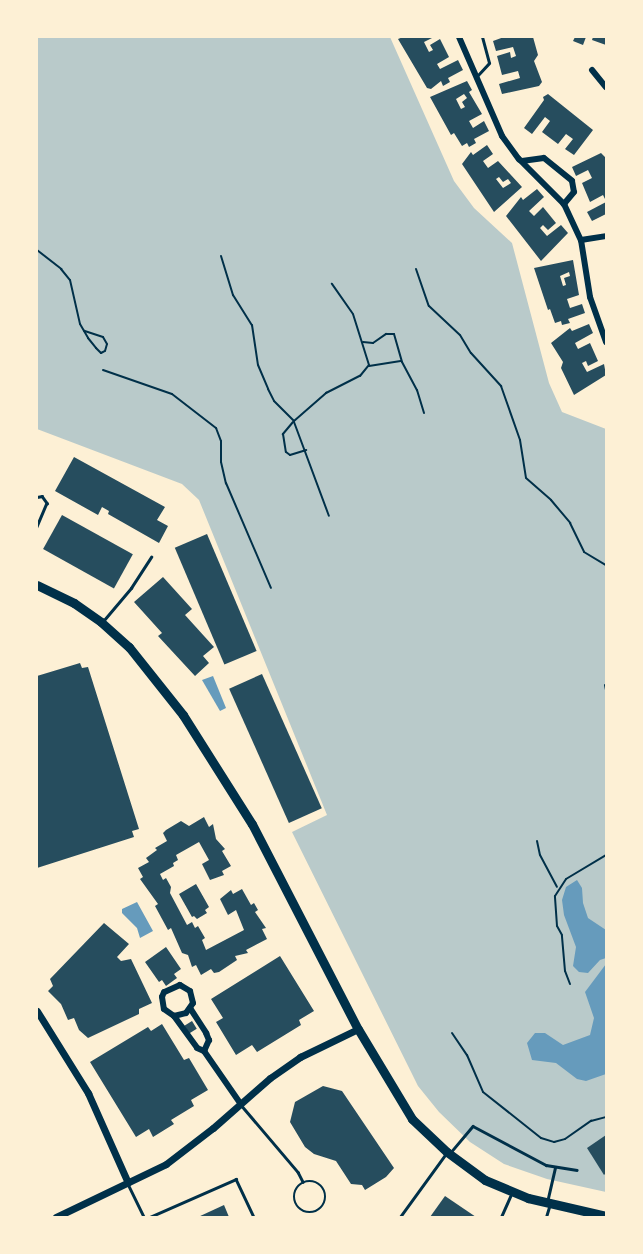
<!DOCTYPE html>
<style>
body{margin:0}
#map{position:relative;width:643px;height:1254px;overflow:hidden;background:#fdf0d5;font-family:"PT Sans",sans-serif}
div>[style]{position:absolute}
.green>*{inset:0;background:#b9caca}
.water>*{inset:0;background:#669bbc}
.building>*{inset:0;background:#264d5e;transform-origin:0 0}
.path>*{height:2px;margin:-1px;padding:0 1px;transform-origin:1px;border-radius:1px;background:#003049}
.service>*{height:2.5px;margin:-1.25px;padding:0 1.25px;transform-origin:1.25px;border-radius:1.25px;background:#003049}
.service>.ring{margin:-1.25px;padding:0;box-sizing:content-box;background:none;border:2.5px solid #003049;border-radius:50%}
.minor>*{height:6px;margin:-3px;padding:0 3px;transform-origin:3px;border-radius:3px;background:#003049}
.tertiary>*{height:7px;margin:-3.5px;padding:0 3.5px;transform-origin:3.5px;border-radius:3.5px;background:#003049}
.secondary>*{height:9px;margin:-4.5px;padding:0 4.5px;transform-origin:4.5px;border-radius:4.5px;background:#003049}
span{translate:-50% -50%;white-space:nowrap;text-align:center;line-height:1.15;-webkit-text-stroke:5px #fdf0d5;paint-order:stroke}
.frame{position:absolute;inset:0;border:38px solid #fdf0d5;pointer-events:none}
</style>
<div id="map">
<div class="green">
<i style="clip-path:polygon(37px 37px,390px 37px,454px 181px,474px 208px,512px 243px,549px 383px,562px 412px,606px 429px,606px 1192px,547px 1179px,504px 1164px,470px 1142px,439px 1112px,418px 1086px,292px 832px,327px 815px,199px 500px,182px 484px,37px 429px)"></i>
</div>
<div class="water">
<i style="clip-path:polygon(213px 676px,226px 708px,220px 711px,202px 680px)"></i>
<i style="clip-path:polygon(577px 880px,582px 888px,583px 903px,588px 918px,606px 930px,606px 958px,600px 960px,588px 973px,579px 972px,573px 966px,576px 947px,564px 915px,562px 900px,566px 887px)"></i>
<i style="clip-path:polygon(137px 902px,153px 931px,140px 938px,137px 928px,122px 913px,122px 909px)"></i>
<i style="clip-path:polygon(606px 964px,606px 1074px,586px 1081px,577px 1079px,556px 1063px,532px 1060px,527px 1043px,535px 1033px,545px 1033px,563px 1045px,590px 1035px,594px 1018px,585px 992px)"></i>
</div>
<div class="building">
<i style="clip-path:polygon(403px 37px,434px 37px,424px 42px,429px 52px,433px 50px,430px 45px,440px 39px,449px 57px,437px 64px,440px 69px,458px 60px,463px 70px,448px 78px,450px 82px,443px 86px,441px 81px,431px 89px,427px 88px,398px 39px)"></i>
<i style="clip-path:polygon(504px 37px,533px 37px,538px 55px,534px 61px,542px 82px,539px 86px,502px 94px,499px 84px,520px 78px,518px 71px,502px 75px,497px 56px,510px 52px,511px 58px,516px 56px,513px 47px,496px 51px,493px 41px)"></i>
<i style="clip-path:polygon(575px 37px,586px 37px,583px 45px,573px 41px)"></i>
<i style="clip-path:polygon(593px 37px,606px 37px,606px 45px,592px 40px)"></i>
<i style="clip-path:polygon(evenodd,467px 81px,472px 90px,469px 92px,482px 114px,469px 121px,473px 128px,484px 121px,489px 131px,474px 139px,476px 143px,469px 147px,467px 143px,462px 146px,454px 133px,451px 135px,430px 97px,467px 81px,464px 94px,467px 98px,462px 102px,465px 107px,461px 109px,456px 99px,464px 94px)"></i>
<i style="clip-path:polygon(548px 94px,593px 130px,574px 155px,565px 149px,573px 139px,566px 134px,558px 144px,542px 132px,550px 121px,545px 117px,532px 134px,524px 128px,544px 100px,543px 97px)"></i>
<i style="clip-path:polygon(evenodd,487px 145px,493px 154px,483px 161px,488px 168px,498px 161px,522px 187px,494px 212px,462px 164px,471px 152px,473px 155px,487px 145px,499px 177px,503px 182px,508px 179px,511px 183px,503px 188px,496px 179px,499px 177px)"></i>
<i style="clip-path:polygon(601px 153px,606px 158px,606px 201px,603px 195px,590px 202px,582px 183px,592px 178px,588px 170px,576px 176px,572px 167px)"></i>
<i style="clip-path:polygon(537px 189px,544px 197px,529px 211px,534px 216px,543px 207px,556px 223px,548px 230px,543px 225px,540px 228px,547px 236px,561px 225px,568px 233px,541px 261px,506px 216px,521px 197px,523px 200px)"></i>
<i style="clip-path:polygon(606px 202px,606px 214px,592px 221px,587px 212px)"></i>
<i style="clip-path:polygon(evenodd,573px 260px,579px 295px,567px 299px,570px 308px,582px 304px,585px 313px,568px 319px,570px 323px,562px 325px,561px 321px,555px 323px,550px 309px,548px 310px,534px 268px,573px 260px,569px 272px,570px 276px,564px 278px,566px 285px,563px 286px,560px 276px,569px 272px)"></i>
<i style="clip-path:polygon(589px 324px,593px 333px,575px 343px,578px 349px,590px 343px,598px 361px,588px 366px,586px 361px,582px 363px,587px 372px,604px 364px,606px 375px,574px 395px,561px 368px,563px 362px,551px 343px,570px 328px,572px 331px)"></i>
<i style="clip-path:polygon(74px 457px,165px 507px,157px 520px,168px 526px,159px 543px,108px 514px,109px 511px,102px 507px,98px 515px,55px 491px)"></i>
<i style="left:62px;top:515px;width:81px;height:39px;rotate:29deg"></i>
<i style="left:207px;top:534px;width:127px;height:35px;rotate:67deg"></i>
<i style="clip-path:polygon(163px 577px,192px 609px,185px 615px,214px 647px,203px 656px,209px 663px,195px 676px,158px 636px,162px 633px,134px 602px)"></i>
<i style="clip-path:polygon(80px 663px,82px 668px,88px 667px,139px 829px,132px 831px,134px 837px,37px 868px,37px 676px)"></i>
<i style="left:262px;top:674px;width:147px;height:36px;rotate:66deg"></i>
<i style="clip-path:polygon(204px 817px,209px 827px,213px 824px,216px 839px,225px 849px,222px 851px,231px 866px,222px 871px,224px 875px,210px 880px,202px 864px,209px 860px,199px 842px,176px 855px,178px 860px,173px 863px,174px 866px,160px 874px,163px 880px,166px 878px,171px 887px,170px 893px,187px 925px,192px 922px,195px 928px,198px 926px,205px 938px,202px 940px,206px 950px,244px 930px,236px 910px,228px 915px,220px 899px,231px 890px,233px 894px,242px 889px,251px 905px,254px 903px,258px 910px,255px 912px,266px 928px,262px 929px,267px 939px,246px 950px,248px 953px,235px 956px,237px 960px,219px 972px,214px 973px,211px 969px,201px 975px,196px 965px,192px 967px,188px 955px,182px 953px,171px 928px,168px 930px,155px 906px,158px 904px,140px 879px,143px 877px,138px 868px,149px 862px,146px 858px,157px 850px,155px 848px,167px 841px,163px 833px,166px 830px,181px 821px,189px 826px)"></i>
<i style="clip-path:polygon(196px 884px,209px 907px,205px 910px,207px 913px,197px 919px,194px 916px,192px 917px,179px 894px)"></i>
<i style="clip-path:polygon(104px 923px,129px 944px,117px 957px,121px 961px,131px 959px,152px 1003px,139px 1009px,139px 1014px,88px 1038px,79px 1030px,74px 1018px,68px 1020px,61px 1004px,48px 991px,53px 986px,50px 979px)"></i>
<i style="clip-path:polygon(166px 947px,181px 969px,174px 974px,177px 978px,166px 986px,162px 980px,159px 982px,145px 962px)"></i>
<i style="clip-path:polygon(280px 956px,314px 1011px,299px 1020px,301px 1025px,257px 1052px,252px 1045px,236px 1055px,216px 1022px,223px 1018px,211px 999px)"></i>
<i style="left:192px;top:1021px;width:9px;height:9px;rotate:58deg"></i>
<i style="clip-path:polygon(162px 1024px,184px 1060px,189px 1058px,208px 1090px,191px 1100px,194px 1106px,171px 1120px,174px 1124px,153px 1137px,149px 1129px,136px 1137px,90px 1062px,148px 1027px,151px 1031px)"></i>
<i style="clip-path:polygon(323px 1086px,342px 1091px,394px 1168px,386px 1177px,365px 1190px,362px 1185px,351px 1184px,336px 1161px,314px 1154px,305px 1147px,290px 1122px,295px 1102px)"></i>
<i style="clip-path:polygon(606px 1135px,606px 1173px,604px 1175px,587px 1148px)"></i>
<i style="clip-path:polygon(445px 1196px,476px 1217px,430px 1217px)"></i>
<i style="clip-path:polygon(224px 1205px,229px 1217px,198px 1217px)"></i>
</div>
<div class="path">
<i style="left:37px;top:250px;width:31px;rotate:38deg"></i>
<i style="left:61px;top:269px;width:14px;rotate:51deg"></i>
<i style="left:70px;top:280px;width:45px;rotate:77.2deg"></i>
<i style="left:80px;top:324px;width:16px;rotate:60deg"></i>
<i style="left:88px;top:338px;width:13px;rotate:51deg"></i>
<i style="left:96px;top:348px;width:7px;rotate:45deg"></i>
<i style="left:101px;top:353px;width:4px;rotate:-27deg"></i>
<i style="left:105px;top:351px;width:7px;rotate:-74deg"></i>
<i style="left:107px;top:344px;width:8px;rotate:-120deg"></i>
<i style="left:103px;top:337px;width:20px;rotate:-162deg"></i>
<i style="left:221px;top:256px;width:41px;rotate:72.9deg"></i>
<i style="left:233px;top:295px;width:36px;rotate:58deg"></i>
<i style="left:252px;top:325px;width:40px;rotate:81.5deg"></i>
<i style="left:258px;top:365px;width:26px;rotate:67deg"></i>
<i style="left:268px;top:389px;width:13px;rotate:63deg"></i>
<i style="left:274px;top:401px;width:28px;rotate:45deg"></i>
<i style="left:294px;top:421px;width:43px;rotate:-41.2deg"></i>
<i style="left:326px;top:393px;width:38px;rotate:-27deg"></i>
<i style="left:360px;top:376px;width:14px;rotate:-51deg"></i>
<i style="left:369px;top:365px;width:53px;rotate:-107.4deg"></i>
<i style="left:353px;top:314px;width:37px;rotate:-125deg"></i>
<i style="left:416px;top:269px;width:39px;rotate:71deg"></i>
<i style="left:429px;top:306px;width:42px;rotate:43.1deg"></i>
<i style="left:460px;top:335px;width:21px;rotate:59deg"></i>
<i style="left:471px;top:353px;width:45px;rotate:47.7deg"></i>
<i style="left:501px;top:386px;width:57px;rotate:70.6deg"></i>
<i style="left:520px;top:440px;width:38px;rotate:81deg"></i>
<i style="left:526px;top:478px;width:33px;rotate:41deg"></i>
<i style="left:551px;top:500px;width:30px;rotate:50deg"></i>
<i style="left:570px;top:523px;width:32px;rotate:64deg"></i>
<i style="left:584px;top:552px;width:26px;rotate:31deg"></i>
<i style="left:363px;top:342px;width:10px;rotate:6deg"></i>
<i style="left:373px;top:343px;width:16px;rotate:-35deg"></i>
<i style="left:386px;top:334px;width:8px"></i>
<i style="left:394px;top:334px;width:29px;rotate:74deg"></i>
<i style="left:402px;top:362px;width:32px;rotate:62deg"></i>
<i style="left:417px;top:390px;width:24px;rotate:73deg"></i>
<i style="left:369px;top:366px;width:32px;rotate:-9deg"></i>
<i style="left:103px;top:370px;width:73px;rotate:19.2deg"></i>
<i style="left:172px;top:394px;width:56px;rotate:37.7deg"></i>
<i style="left:216px;top:428px;width:14px;rotate:69deg"></i>
<i style="left:221px;top:441px;width:21px;rotate:90deg"></i>
<i style="left:221px;top:462px;width:22px;rotate:77deg"></i>
<i style="left:226px;top:483px;width:114px;rotate:66.8deg"></i>
<i style="left:293px;top:422px;width:16px;rotate:130deg"></i>
<i style="left:283px;top:434px;width:18px;rotate:81deg"></i>
<i style="left:286px;top:452px;width:5px;rotate:37deg"></i>
<i style="left:290px;top:455px;width:17px;rotate:-17deg"></i>
<i style="left:294px;top:422px;width:100px;rotate:69.6deg"></i>
<i style="left:605px;top:685px;width:5px;rotate:79deg"></i>
<i style="left:537px;top:841px;width:14px;rotate:78deg"></i>
<i style="left:540px;top:855px;width:36px;rotate:62deg"></i>
<i style="left:570px;top:984px;width:14px;rotate:-111deg"></i>
<i style="left:565px;top:971px;width:36px;rotate:-95deg"></i>
<i style="left:562px;top:935px;width:10px;rotate:-119deg"></i>
<i style="left:557px;top:926px;width:30px;rotate:-94deg"></i>
<i style="left:555px;top:896px;width:20px;rotate:-57deg"></i>
<i style="left:566px;top:879px;width:47px;rotate:-31deg"></i>
<i style="left:452px;top:1033px;width:27px;rotate:56deg"></i>
<i style="left:467px;top:1055px;width:40px;rotate:66.6deg"></i>
<i style="left:483px;top:1092px;width:74px;rotate:38.4deg"></i>
<i style="left:541px;top:1138px;width:14px;rotate:17deg"></i>
<i style="left:554px;top:1142px;width:11px;rotate:-15deg"></i>
<i style="left:565px;top:1139px;width:32px;rotate:-35deg"></i>
<i style="left:591px;top:1121px;width:16px;rotate:-15deg"></i>
</div>
<div class="service">
<i style="left:478px;top:75px;width:16px;rotate:-47deg"></i>
<i style="left:489px;top:63px;width:27px;rotate:-105deg"></i>
<i style="left:37px;top:497px;width:5px;rotate:-11deg"></i>
<i style="left:42px;top:496px;width:9px;rotate:54deg"></i>
<i style="left:47px;top:503px;width:26px;rotate:113deg"></i>
<i style="left:104px;top:620px;width:42px;rotate:-49.8deg"></i>
<i style="left:131px;top:588px;width:37px;rotate:-57deg"></i>
<i style="left:242px;top:1106px;width:87px;rotate:49.7deg"></i>
<i style="left:298px;top:1172px;width:11px;rotate:63deg"></i>
<i style="left:450px;top:1153px;width:35px;rotate:-50deg"></i>
<i style="left:473px;top:1126px;width:83px;rotate:28.1deg"></i>
<i style="left:546px;top:1165px;width:31px;rotate:9deg"></i>
<i class="ring" style="left:294px;top:1181px;width:29.5px;height:29.5px"></i>
<i style="left:129px;top:1186px;width:34px;rotate:64deg"></i>
<i style="left:548px;top:1198px;width:31px;rotate:-77deg"></i>
<i style="left:150px;top:1217px;width:94px;rotate:-23.8deg"></i>
<i style="left:236px;top:1179px;width:42px;rotate:64.7deg"></i>
<i style="left:400px;top:1217px;width:77px;rotate:-54deg"></i>
<i style="left:501px;top:1217px;width:24px;rotate:-66deg"></i>
<i style="left:546px;top:1217px;width:10px;rotate:-73deg"></i>
</div>
<div class="minor">
<i style="left:459px;top:37px;width:108px;rotate:66.5deg"></i>
<i style="left:502px;top:136px;width:29px;rotate:54deg"></i>
<i style="left:519px;top:159px;width:64px;rotate:45deg"></i>
<i style="left:564px;top:204px;width:40px;rotate:65deg"></i>
<i style="left:581px;top:240px;width:58px;rotate:81deg"></i>
<i style="left:590px;top:297px;width:48px;rotate:70.4deg"></i>
<i style="left:592px;top:70px;width:22px;rotate:51deg"></i>
<i style="left:522px;top:161px;width:22px;rotate:-8deg"></i>
<i style="left:544px;top:158px;width:36px;rotate:39deg"></i>
<i style="left:572px;top:181px;width:11px;rotate:80deg"></i>
<i style="left:574px;top:192px;width:16px;rotate:130deg"></i>
<i style="left:581px;top:240px;width:25px;rotate:-9deg"></i>
<i style="left:190px;top:1008px;width:30px;rotate:57deg"></i>
<i style="left:206px;top:1033px;width:8px;rotate:67deg"></i>
<i style="left:209px;top:1040px;width:12px;rotate:114deg"></i>
<i style="left:174px;top:1016px;width:12px;rotate:-14deg"></i>
<i style="left:186px;top:1013px;width:12px;rotate:-55deg"></i>
<i style="left:193px;top:1003px;width:12px;rotate:-104deg"></i>
<i style="left:190px;top:991px;width:12px;rotate:-149deg"></i>
<i style="left:180px;top:985px;width:17px;rotate:156deg"></i>
<i style="left:164px;top:992px;width:5px;rotate:112deg"></i>
<i style="left:162px;top:997px;width:12px;rotate:81deg"></i>
<i style="left:164px;top:1009px;width:12px;rotate:35deg"></i>
<i style="left:174px;top:1016px;width:39px;rotate:54deg"></i>
<i style="left:197px;top:1048px;width:8px;rotate:23deg"></i>
<i style="left:204px;top:1051px;width:63px;rotate:55.3deg"></i>
</div>
<div class="tertiary">
<i style="left:37px;top:1011px;width:97px;rotate:58.1deg"></i>
<i style="left:88px;top:1093px;width:98px;rotate:66deg"></i>
<i style="left:56px;top:1217px;width:122px;rotate:-25.7deg"></i>
<i style="left:166px;top:1164px;width:59px;rotate:-37.5deg"></i>
<i style="left:213px;top:1128px;width:76px;rotate:-41.3deg"></i>
<i style="left:270px;top:1078px;width:37px;rotate:-35deg"></i>
<i style="left:300px;top:1057px;width:64px;rotate:-25.8deg"></i>
</div>
<div class="secondary">
<i style="left:37px;top:585px;width:41px;rotate:25.9deg"></i>
<i style="left:74px;top:603px;width:33px;rotate:35deg"></i>
<i style="left:101px;top:622px;width:38px;rotate:42deg"></i>
<i style="left:129px;top:647px;width:87px;rotate:51.5deg"></i>
<i style="left:183px;top:715px;width:129px;rotate:57.7deg"></i>
<i style="left:252px;top:824px;width:231px;rotate:62.7deg"></i>
<i style="left:358px;top:1029px;width:105px;rotate:59deg"></i>
<i style="left:412px;top:1119px;width:48px;rotate:43.3deg"></i>
<i style="left:447px;top:1152px;width:47px;rotate:36.4deg"></i>
<i style="left:485px;top:1180px;width:47px;rotate:22.7deg"></i>
<i style="left:528px;top:1198px;width:80px;rotate:13deg"></i>
</div>
<div class="frame"></div>
</div>
